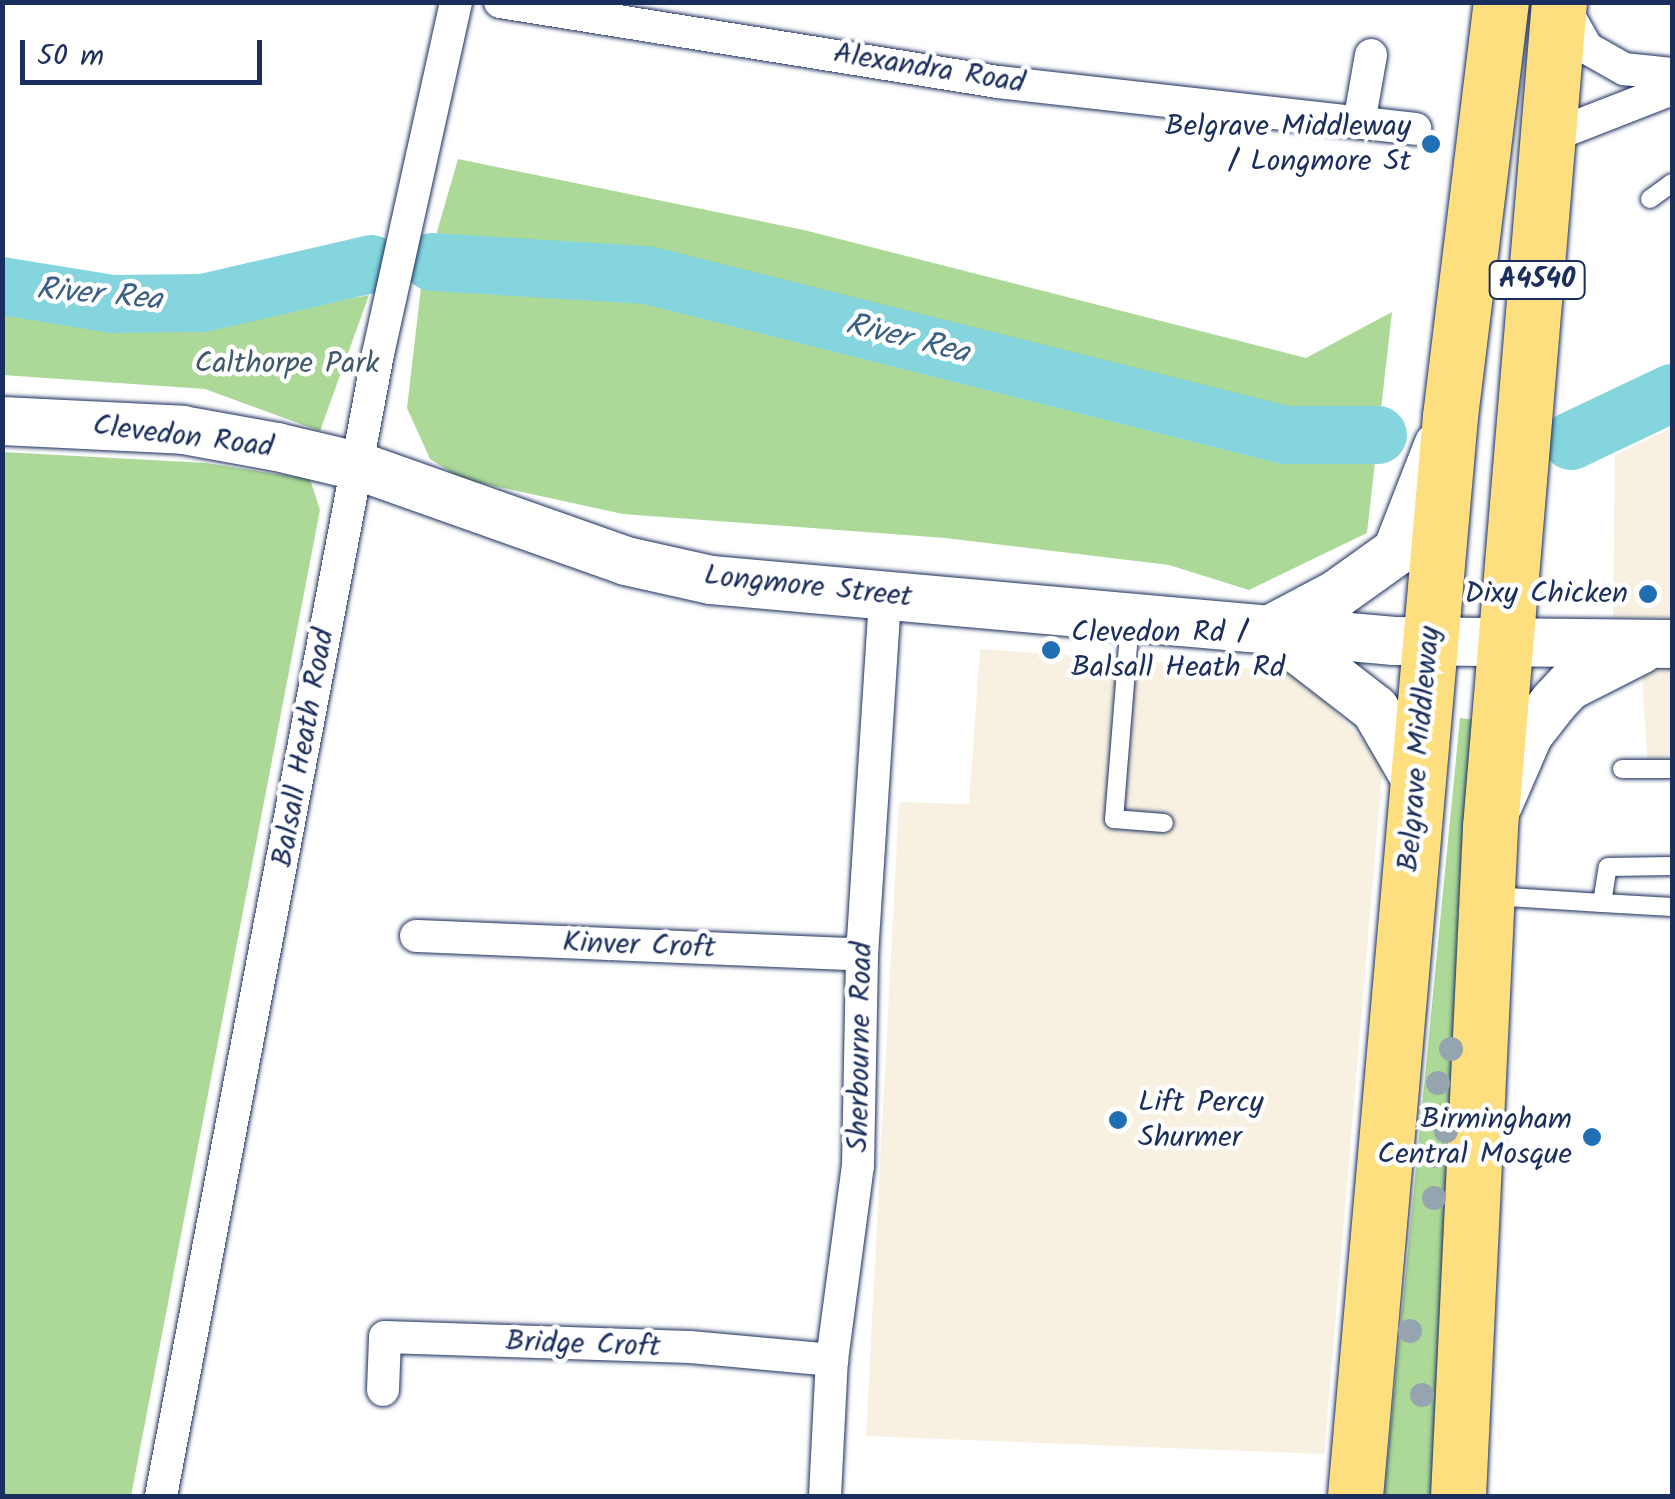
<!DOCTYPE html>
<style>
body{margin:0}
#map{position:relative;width:1675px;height:1499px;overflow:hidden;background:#fff;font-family:Kalam,sans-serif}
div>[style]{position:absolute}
.built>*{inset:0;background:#f8f1e2}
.green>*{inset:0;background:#acd997}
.river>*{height:58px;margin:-29px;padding:0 29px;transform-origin:29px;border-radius:29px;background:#84d5de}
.roads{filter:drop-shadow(0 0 2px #1b2f5e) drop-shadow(0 0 2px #1b2f5e)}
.lane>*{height:18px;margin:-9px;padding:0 9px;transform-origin:9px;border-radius:9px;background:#fff}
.street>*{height:32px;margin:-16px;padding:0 16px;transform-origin:16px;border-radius:16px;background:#fff}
.secondary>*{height:48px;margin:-24px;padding:0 24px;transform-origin:24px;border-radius:24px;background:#fff}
.highway>*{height:55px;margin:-27.5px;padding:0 27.5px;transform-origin:27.5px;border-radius:27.5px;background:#fedf80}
.trees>*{width:24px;height:24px;margin:-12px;border-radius:50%;background:#95a4ae}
.dots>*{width:28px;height:28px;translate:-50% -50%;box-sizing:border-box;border:5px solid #fff;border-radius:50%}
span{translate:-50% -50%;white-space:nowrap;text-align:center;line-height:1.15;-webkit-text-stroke:9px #fff;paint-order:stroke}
.shield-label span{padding:2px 8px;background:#fff;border:2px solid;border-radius:8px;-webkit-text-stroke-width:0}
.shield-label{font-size:28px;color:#1b2f5e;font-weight:700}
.street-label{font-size:30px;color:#1b2f5e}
.poi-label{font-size:30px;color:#1b2f5e}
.right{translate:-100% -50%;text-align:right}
.left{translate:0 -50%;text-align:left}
.park-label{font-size:30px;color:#3f5a6c}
.water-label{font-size:32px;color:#3a6184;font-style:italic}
.frame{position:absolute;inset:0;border:5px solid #1b2f5e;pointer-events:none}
.scale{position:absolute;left:20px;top:40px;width:242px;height:45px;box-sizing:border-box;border:5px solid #1b2f5e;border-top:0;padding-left:12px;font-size:30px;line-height:35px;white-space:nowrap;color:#1b2f5e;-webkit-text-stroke:8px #fff;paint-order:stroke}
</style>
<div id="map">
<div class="built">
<i style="clip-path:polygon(1672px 428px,1672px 617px,1613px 618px,1615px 455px)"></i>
<i style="clip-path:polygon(980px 649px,1297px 672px,1383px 762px,1324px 1454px,866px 1436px,899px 802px,969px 804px)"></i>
<i style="clip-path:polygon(1672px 659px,1672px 767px,1648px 768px,1641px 660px)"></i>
</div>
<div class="green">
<i style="clip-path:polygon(458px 159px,804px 230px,1306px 358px,1392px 312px,1367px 533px,1249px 590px,1169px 565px,945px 538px,623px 514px,462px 479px,430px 459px,407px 408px,421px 287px)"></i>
<i style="clip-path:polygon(369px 295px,320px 431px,205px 389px,3px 375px,3px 308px,180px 332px)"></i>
<i style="clip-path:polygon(2px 452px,206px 463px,310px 479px,320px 510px,131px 1496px,3px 1496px)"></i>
<i style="clip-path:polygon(1460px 718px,1475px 720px,1439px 1496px,1384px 1496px)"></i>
</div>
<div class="river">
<i style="left:432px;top:262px;width:215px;rotate:3.5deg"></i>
<i style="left:647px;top:275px;width:658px;rotate:14.08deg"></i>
<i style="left:1285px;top:435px;width:93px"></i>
<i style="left:2px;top:286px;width:111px;rotate:9.3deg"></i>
<i style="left:112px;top:304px;width:91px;rotate:-0.6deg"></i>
<i style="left:203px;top:303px;width:173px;rotate:-13deg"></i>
<i style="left:1571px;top:441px;width:112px;rotate:-25.4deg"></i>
</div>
<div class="roads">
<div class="lane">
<i style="left:1650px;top:199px;width:27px;rotate:-36deg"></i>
<i style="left:1130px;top:621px;width:199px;rotate:94.6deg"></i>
<i style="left:1114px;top:819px;width:50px;rotate:4.6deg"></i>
<i style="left:1622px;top:769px;width:50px"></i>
<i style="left:1492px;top:896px;width:110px;rotate:3.6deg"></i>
<i style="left:1602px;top:903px;width:36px;rotate:-81deg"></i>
<i style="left:1608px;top:867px;width:64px;rotate:-0.9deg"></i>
<i style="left:1602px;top:903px;width:70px;rotate:3.3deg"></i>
</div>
<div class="street">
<i style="left:500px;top:2px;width:504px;rotate:9.13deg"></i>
<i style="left:998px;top:82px;width:420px;rotate:6.4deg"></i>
<i style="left:1561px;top:2px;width:53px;rotate:60.5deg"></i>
<i style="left:1587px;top:48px;width:43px;rotate:29.6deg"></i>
<i style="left:1624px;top:69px;width:48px;rotate:5.9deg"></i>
<i style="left:1359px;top:123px;width:69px;rotate:-80deg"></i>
<i style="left:1549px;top:137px;width:132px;rotate:-21.3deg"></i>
<i style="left:416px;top:936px;width:446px;rotate:2.4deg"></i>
<i style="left:383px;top:1390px;width:53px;rotate:-87.8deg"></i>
<i style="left:385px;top:1337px;width:305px;rotate:1.9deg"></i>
<i style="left:690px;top:1347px;width:143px;rotate:5.2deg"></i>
<i style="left:161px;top:1496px;width:1162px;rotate:-79.24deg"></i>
<i style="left:378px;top:354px;width:361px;rotate:-77.5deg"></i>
<i style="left:825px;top:1496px;width:136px;rotate:-87.1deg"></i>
<i style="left:832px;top:1360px;width:196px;rotate:-82.4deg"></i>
<i style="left:858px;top:1166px;width:211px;rotate:-88.9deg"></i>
<i style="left:862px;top:955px;width:359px;rotate:-86.3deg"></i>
</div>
<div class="secondary">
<i style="left:2px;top:421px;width:181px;rotate:2.8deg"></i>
<i style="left:183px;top:430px;width:96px;rotate:10.3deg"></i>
<i style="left:277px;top:447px;width:86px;rotate:13.4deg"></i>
<i style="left:361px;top:467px;width:281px;rotate:19.5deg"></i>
<i style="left:626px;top:561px;width:87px;rotate:12.6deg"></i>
<i style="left:711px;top:580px;width:686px;rotate:5.1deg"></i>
<i style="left:1394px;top:641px;width:278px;rotate:0.6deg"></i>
<i style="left:1271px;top:629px;width:75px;rotate:-27.9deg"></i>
<i style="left:1337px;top:594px;width:74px;rotate:-35.6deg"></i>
<i style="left:1397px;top:551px;width:113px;rotate:-68.7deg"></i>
<i style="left:1278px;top:634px;width:123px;rotate:37.7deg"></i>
<i style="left:1375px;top:709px;width:86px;rotate:59.8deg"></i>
<i style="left:1499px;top:803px;width:75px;rotate:-66.5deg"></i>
<i style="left:1529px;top:734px;width:41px;rotate:-52deg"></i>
<i style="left:1554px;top:702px;width:22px;rotate:-47deg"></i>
<i style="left:1569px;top:686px;width:80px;rotate:-26.9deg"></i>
</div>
<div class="highway">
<i style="left:1355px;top:1496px;width:1084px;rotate:-84.97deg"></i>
<i style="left:1450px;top:416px;width:417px;rotate:-83deg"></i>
<i style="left:1458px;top:1496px;width:670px;rotate:-87.26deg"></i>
<i style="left:1490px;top:827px;width:828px;rotate:-85.22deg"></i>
</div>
</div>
<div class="trees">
<i style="left:1451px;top:1049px"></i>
<i style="left:1438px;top:1083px"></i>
<i style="left:1446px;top:1131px"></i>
<i style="left:1436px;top:1156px"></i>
<i style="left:1434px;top:1198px"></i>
<i style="left:1410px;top:1331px"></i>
<i style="left:1422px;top:1395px"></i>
</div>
<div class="dots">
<i style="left:1431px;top:144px;background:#1f6fb2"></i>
<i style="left:1648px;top:594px;background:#1f6fb2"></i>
<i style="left:1051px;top:650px;background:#1f6fb2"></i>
<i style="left:1118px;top:1120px;background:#1f6fb2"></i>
<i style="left:1592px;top:1137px;background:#1f6fb2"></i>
</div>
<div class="shield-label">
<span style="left:1537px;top:280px">A4540</span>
</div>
<div class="street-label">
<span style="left:929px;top:69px;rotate:9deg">Alexandra Road</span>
<span style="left:183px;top:437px;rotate:7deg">Clevedon Road</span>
<span style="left:808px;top:587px;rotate:6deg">Longmore Street</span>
<span style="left:304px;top:748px;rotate:-80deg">Balsall Heath Road</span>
<span style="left:1420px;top:749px;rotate:-85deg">Belgrave Middleway</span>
<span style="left:639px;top:946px;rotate:2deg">Kinver Croft</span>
<span style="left:861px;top:1047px;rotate:-89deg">Sherbourne Road</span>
<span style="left:583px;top:1345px;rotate:2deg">Bridge Croft</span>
</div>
<div class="poi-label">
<span class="right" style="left:1411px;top:144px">Belgrave Middleway<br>/ Longmore St</span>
<span class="right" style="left:1628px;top:594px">Dixy Chicken</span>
<span class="left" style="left:1071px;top:650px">Clevedon Rd /<br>Balsall Heath Rd</span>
<span class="left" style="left:1138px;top:1120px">Lift Percy<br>Shurmer</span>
<span class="right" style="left:1572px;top:1137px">Birmingham<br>Central Mosque</span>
</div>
<div class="park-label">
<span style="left:287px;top:364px">Calthorpe Park</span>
</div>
<div class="water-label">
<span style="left:99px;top:296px;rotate:5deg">River Rea</span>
<span style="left:907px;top:340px;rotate:14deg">River Rea</span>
</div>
<div class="frame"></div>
<div class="scale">50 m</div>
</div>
